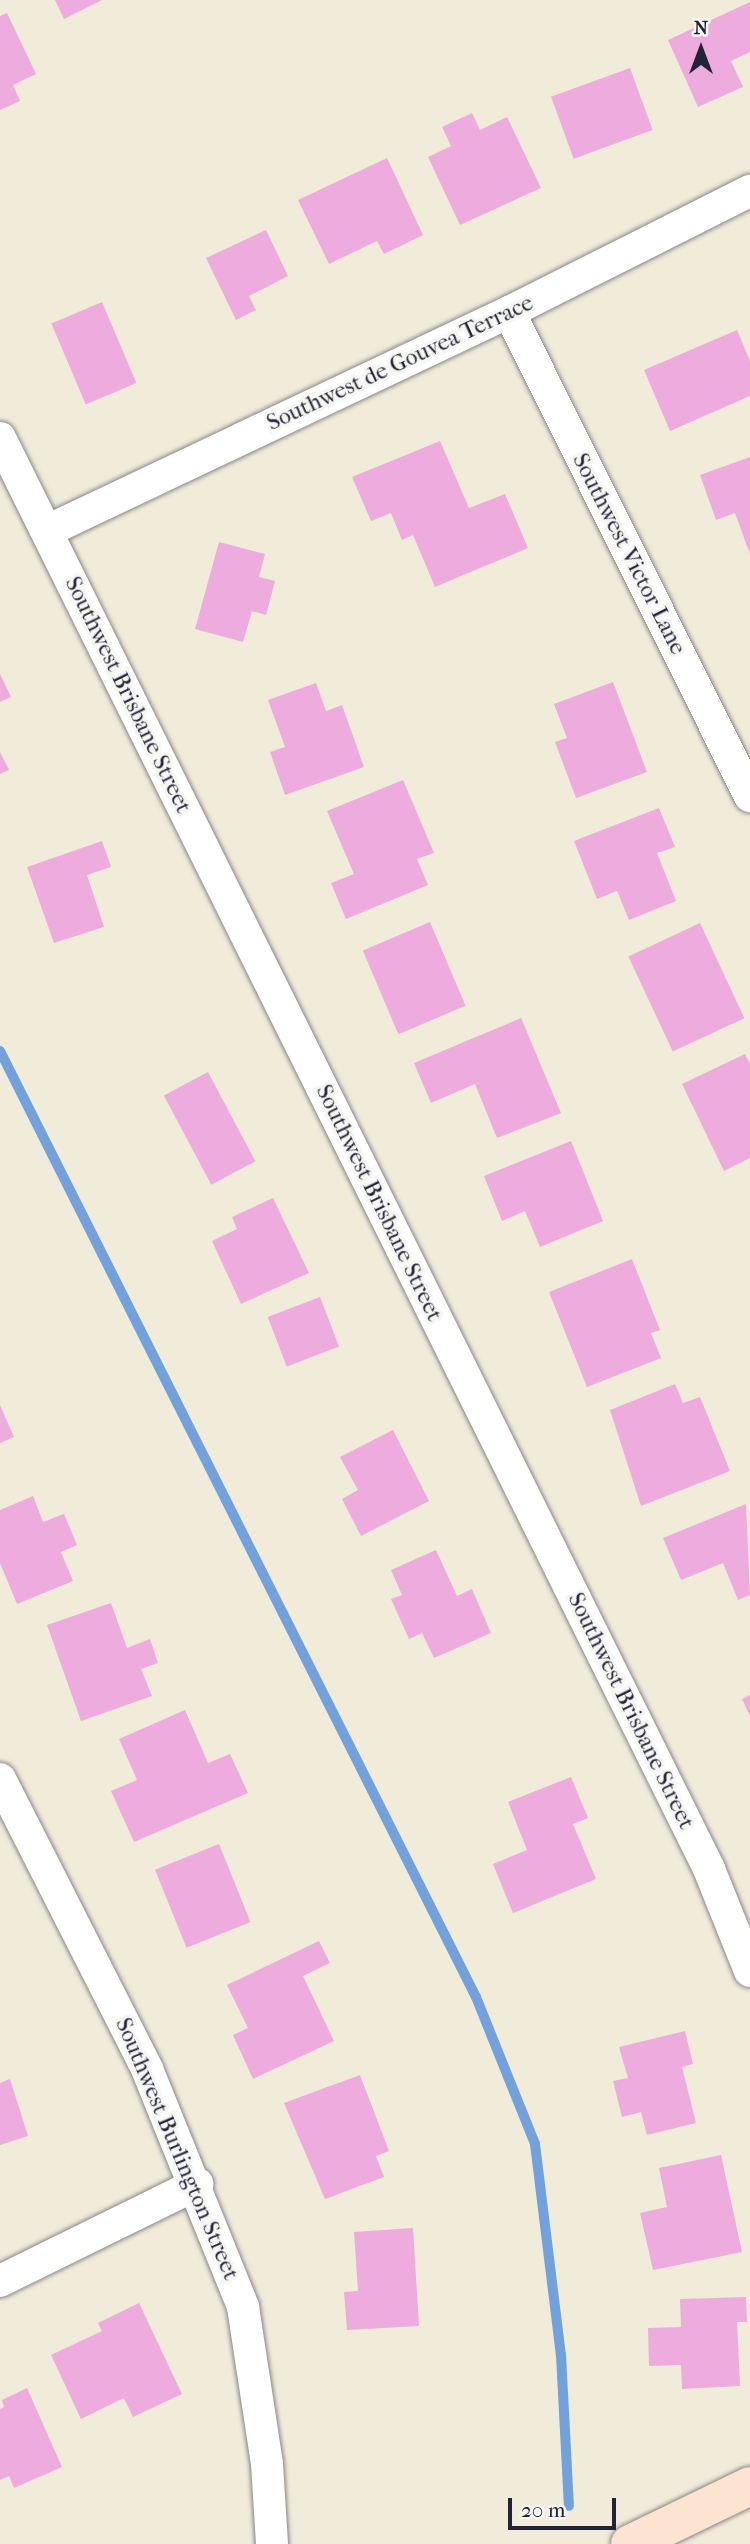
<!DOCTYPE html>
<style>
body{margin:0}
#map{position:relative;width:750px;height:2544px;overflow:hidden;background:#f1ebd9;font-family:"IM FELL French Canon",serif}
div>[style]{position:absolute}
.stream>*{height:10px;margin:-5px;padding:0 5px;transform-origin:5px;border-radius:5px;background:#72a1dc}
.building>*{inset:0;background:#eeabdd;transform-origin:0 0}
.roads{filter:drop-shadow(0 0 2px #8a868a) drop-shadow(0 0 2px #8a868a)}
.street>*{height:32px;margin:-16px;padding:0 16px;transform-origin:16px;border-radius:16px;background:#fff}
.secondary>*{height:38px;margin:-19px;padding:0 19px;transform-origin:19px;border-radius:19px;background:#fde4d1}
span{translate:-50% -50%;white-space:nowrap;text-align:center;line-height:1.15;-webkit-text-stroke:7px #f6f6f2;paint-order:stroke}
.street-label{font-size:23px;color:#22223b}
.north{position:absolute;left:666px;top:14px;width:70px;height:70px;-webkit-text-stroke:5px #f6f6f2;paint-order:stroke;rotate:0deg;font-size:19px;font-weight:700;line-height:28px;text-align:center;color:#22223b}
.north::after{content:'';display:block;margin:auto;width:24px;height:32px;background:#22223b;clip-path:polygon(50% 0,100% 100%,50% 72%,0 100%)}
.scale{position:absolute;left:508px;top:2498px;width:108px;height:32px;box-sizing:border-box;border:4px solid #22223b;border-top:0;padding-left:9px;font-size:21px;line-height:24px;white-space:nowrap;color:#22223b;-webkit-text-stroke:5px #f6f6f2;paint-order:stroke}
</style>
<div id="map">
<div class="stream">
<i style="left:0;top:1051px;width:1059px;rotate:63.29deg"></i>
<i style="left:476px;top:1997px;width:158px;rotate:68.1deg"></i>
<i style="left:535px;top:2144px;width:213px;rotate:83deg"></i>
<i style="left:561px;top:2355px;width:151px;rotate:87deg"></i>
</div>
<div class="building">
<i style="clip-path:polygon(55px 0,102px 0,64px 19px)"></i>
<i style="clip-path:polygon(750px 2px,750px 52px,731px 61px,743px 87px,698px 107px,668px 40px)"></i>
<i style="clip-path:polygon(7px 13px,36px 74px,13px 85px,20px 101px,0 110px,0 16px)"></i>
<i style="left:630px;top:68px;width:66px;height:84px;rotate:70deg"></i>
<i style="clip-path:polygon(472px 113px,480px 130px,507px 117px,541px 188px,460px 225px,428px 157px,451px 146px,442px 127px)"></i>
<i style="clip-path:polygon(387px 158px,423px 235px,384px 254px,377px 241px,329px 264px,298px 200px)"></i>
<i style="clip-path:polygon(266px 230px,288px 276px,249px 296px,256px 310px,236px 320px,206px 258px)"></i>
<i style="left:102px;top:302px;width:88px;height:55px;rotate:67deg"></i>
<i style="clip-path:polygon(737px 330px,750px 361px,750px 396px,670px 431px,644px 370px)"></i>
<i style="clip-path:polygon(440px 441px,469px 508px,505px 494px,528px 548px,435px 587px,413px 535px,402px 540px,391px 513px,371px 521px,352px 477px)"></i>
<i style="clip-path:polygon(750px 457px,750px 554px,735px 513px,716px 520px,700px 475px)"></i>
<i style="clip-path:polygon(219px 542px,265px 554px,259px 577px,275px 581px,266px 615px,252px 611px,243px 642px,195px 629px)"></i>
<i style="clip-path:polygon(0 674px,11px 697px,0 702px)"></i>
<i style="clip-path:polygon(613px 682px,647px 772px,576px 798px,555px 742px,567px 738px,554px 704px)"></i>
<i style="clip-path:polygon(316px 683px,326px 711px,342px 705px,364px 767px,285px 795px,270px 752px,285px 747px,268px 700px)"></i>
<i style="clip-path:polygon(0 752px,9px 770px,0 774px)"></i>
<i style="clip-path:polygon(403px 780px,434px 853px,417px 859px,428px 885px,346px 919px,331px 883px,354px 874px,327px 811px)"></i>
<i style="clip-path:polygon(659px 808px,675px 847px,657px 853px,676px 901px,629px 920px,617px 891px,597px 899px,574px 841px)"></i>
<i style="clip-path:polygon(102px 841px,111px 867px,87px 875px,104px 927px,54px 943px,27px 867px)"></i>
<i style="left:430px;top:922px;width:91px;height:73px;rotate:67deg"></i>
<i style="left:700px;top:923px;width:105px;height:79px;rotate:65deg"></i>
<i style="clip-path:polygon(521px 1018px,561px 1113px,497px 1138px,475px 1084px,431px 1103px,414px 1063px)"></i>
<i style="clip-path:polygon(745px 1054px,750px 1064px,750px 1158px,724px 1171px,682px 1084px)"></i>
<i style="left:208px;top:1072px;width:101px;height:50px;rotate:62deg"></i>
<i style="clip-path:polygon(571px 1141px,603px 1221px,540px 1247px,525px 1211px,502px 1221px,484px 1176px)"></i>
<i style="clip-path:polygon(273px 1198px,309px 1273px,241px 1304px,212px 1241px,237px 1229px,232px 1217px)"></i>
<i style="clip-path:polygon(632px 1259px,660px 1330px,651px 1333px,661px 1358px,587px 1387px,549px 1292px)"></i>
<i style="left:320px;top:1297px;width:53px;height:56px;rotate:69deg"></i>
<i style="clip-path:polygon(675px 1384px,683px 1403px,700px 1397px,730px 1471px,641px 1506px,610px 1410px)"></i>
<i style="clip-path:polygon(0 1405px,14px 1437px,0 1443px)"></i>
<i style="clip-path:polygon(393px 1430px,429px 1501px,361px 1536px,342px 1499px,358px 1490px,340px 1457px)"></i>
<i style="clip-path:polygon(33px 1496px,43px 1522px,64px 1514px,77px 1545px,61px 1552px,73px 1581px,17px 1604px,0 1563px,0 1510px)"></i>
<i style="clip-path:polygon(746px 1504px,750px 1595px,738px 1600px,723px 1563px,681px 1580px,663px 1538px)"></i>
<i style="clip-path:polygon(436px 1550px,457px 1596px,472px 1589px,491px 1633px,434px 1658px,422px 1633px,409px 1639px,391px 1599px,402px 1595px,391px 1570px)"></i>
<i style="clip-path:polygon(111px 1603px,127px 1648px,150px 1639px,158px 1663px,141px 1669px,152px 1696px,81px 1721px,47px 1625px)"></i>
<i style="clip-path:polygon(750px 1695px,750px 1716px,742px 1699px)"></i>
<i style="clip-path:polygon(185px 1710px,208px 1763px,230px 1754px,248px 1793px,134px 1842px,111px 1791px,137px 1780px,119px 1739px)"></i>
<i style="clip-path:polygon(571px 1777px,588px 1818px,573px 1824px,596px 1879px,513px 1913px,493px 1864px,527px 1850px,508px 1802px)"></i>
<i style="left:219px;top:1844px;width:84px;height:69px;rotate:68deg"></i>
<i style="clip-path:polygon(319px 1941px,330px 1963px,303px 1976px,334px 2041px,253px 2079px,233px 2035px,248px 2028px,227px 1985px)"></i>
<i style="clip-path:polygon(685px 2031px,693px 2064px,682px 2067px,696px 2123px,647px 2135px,641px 2112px,622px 2117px,613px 2081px,628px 2078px,619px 2047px)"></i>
<i style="clip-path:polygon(360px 2075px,389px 2151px,376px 2156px,384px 2177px,325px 2199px,284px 2103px)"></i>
<i style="clip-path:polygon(10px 2079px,28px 2136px,0 2145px,0 2083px)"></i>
<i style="clip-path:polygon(721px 2155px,742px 2252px,653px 2270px,640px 2213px,667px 2207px,659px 2168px)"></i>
<i style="clip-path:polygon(413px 2228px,419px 2326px,347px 2330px,344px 2292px,358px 2291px,354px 2232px)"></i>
<i style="clip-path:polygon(746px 2297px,747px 2322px,737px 2322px,740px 2386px,682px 2389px,681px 2365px,649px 2366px,648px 2328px,681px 2327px,680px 2299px)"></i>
<i style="clip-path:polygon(139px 2303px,182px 2394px,133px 2417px,124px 2398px,81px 2419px,51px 2355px,102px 2331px,98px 2323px)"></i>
<i style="clip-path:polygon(27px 2388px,62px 2467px,14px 2488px,9px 2476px,0 2480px,0 2409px,4px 2407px,2px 2400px)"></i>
</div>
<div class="roads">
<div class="street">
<i style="left:509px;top:312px;width:541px;rotate:63.53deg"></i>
<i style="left:0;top:438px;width:1597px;rotate:63.64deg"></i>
<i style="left:709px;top:1869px;width:110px;rotate:68.1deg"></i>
<i style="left:47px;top:531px;width:511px;rotate:-25.36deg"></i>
<i style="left:509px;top:312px;width:270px;rotate:-26.7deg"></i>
<i style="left:0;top:1779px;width:325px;rotate:63.1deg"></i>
<i style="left:147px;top:2069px;width:257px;rotate:68deg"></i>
<i style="left:243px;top:2307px;width:159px;rotate:81.3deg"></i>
<i style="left:267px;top:2464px;width:80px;rotate:86.4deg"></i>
<i style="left:0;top:2281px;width:220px;rotate:-26.2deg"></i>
</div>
<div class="secondary">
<i style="left:630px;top:2544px;width:133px;rotate:-25.8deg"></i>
</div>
</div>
<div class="street-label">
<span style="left:400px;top:363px;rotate:-25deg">Southwest de Gouvea Terrace</span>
<span style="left:629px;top:554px;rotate:63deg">Southwest Victor Lane</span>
<span style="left:128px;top:695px;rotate:64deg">Southwest Brisbane Street</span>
<span style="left:379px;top:1203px;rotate:64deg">Southwest Brisbane Street</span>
<span style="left:631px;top:1711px;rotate:64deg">Southwest Brisbane Street</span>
<span style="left:177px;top:2149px;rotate:67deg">Southwest Burlington Street</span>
</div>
<div class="north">N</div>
<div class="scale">20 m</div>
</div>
